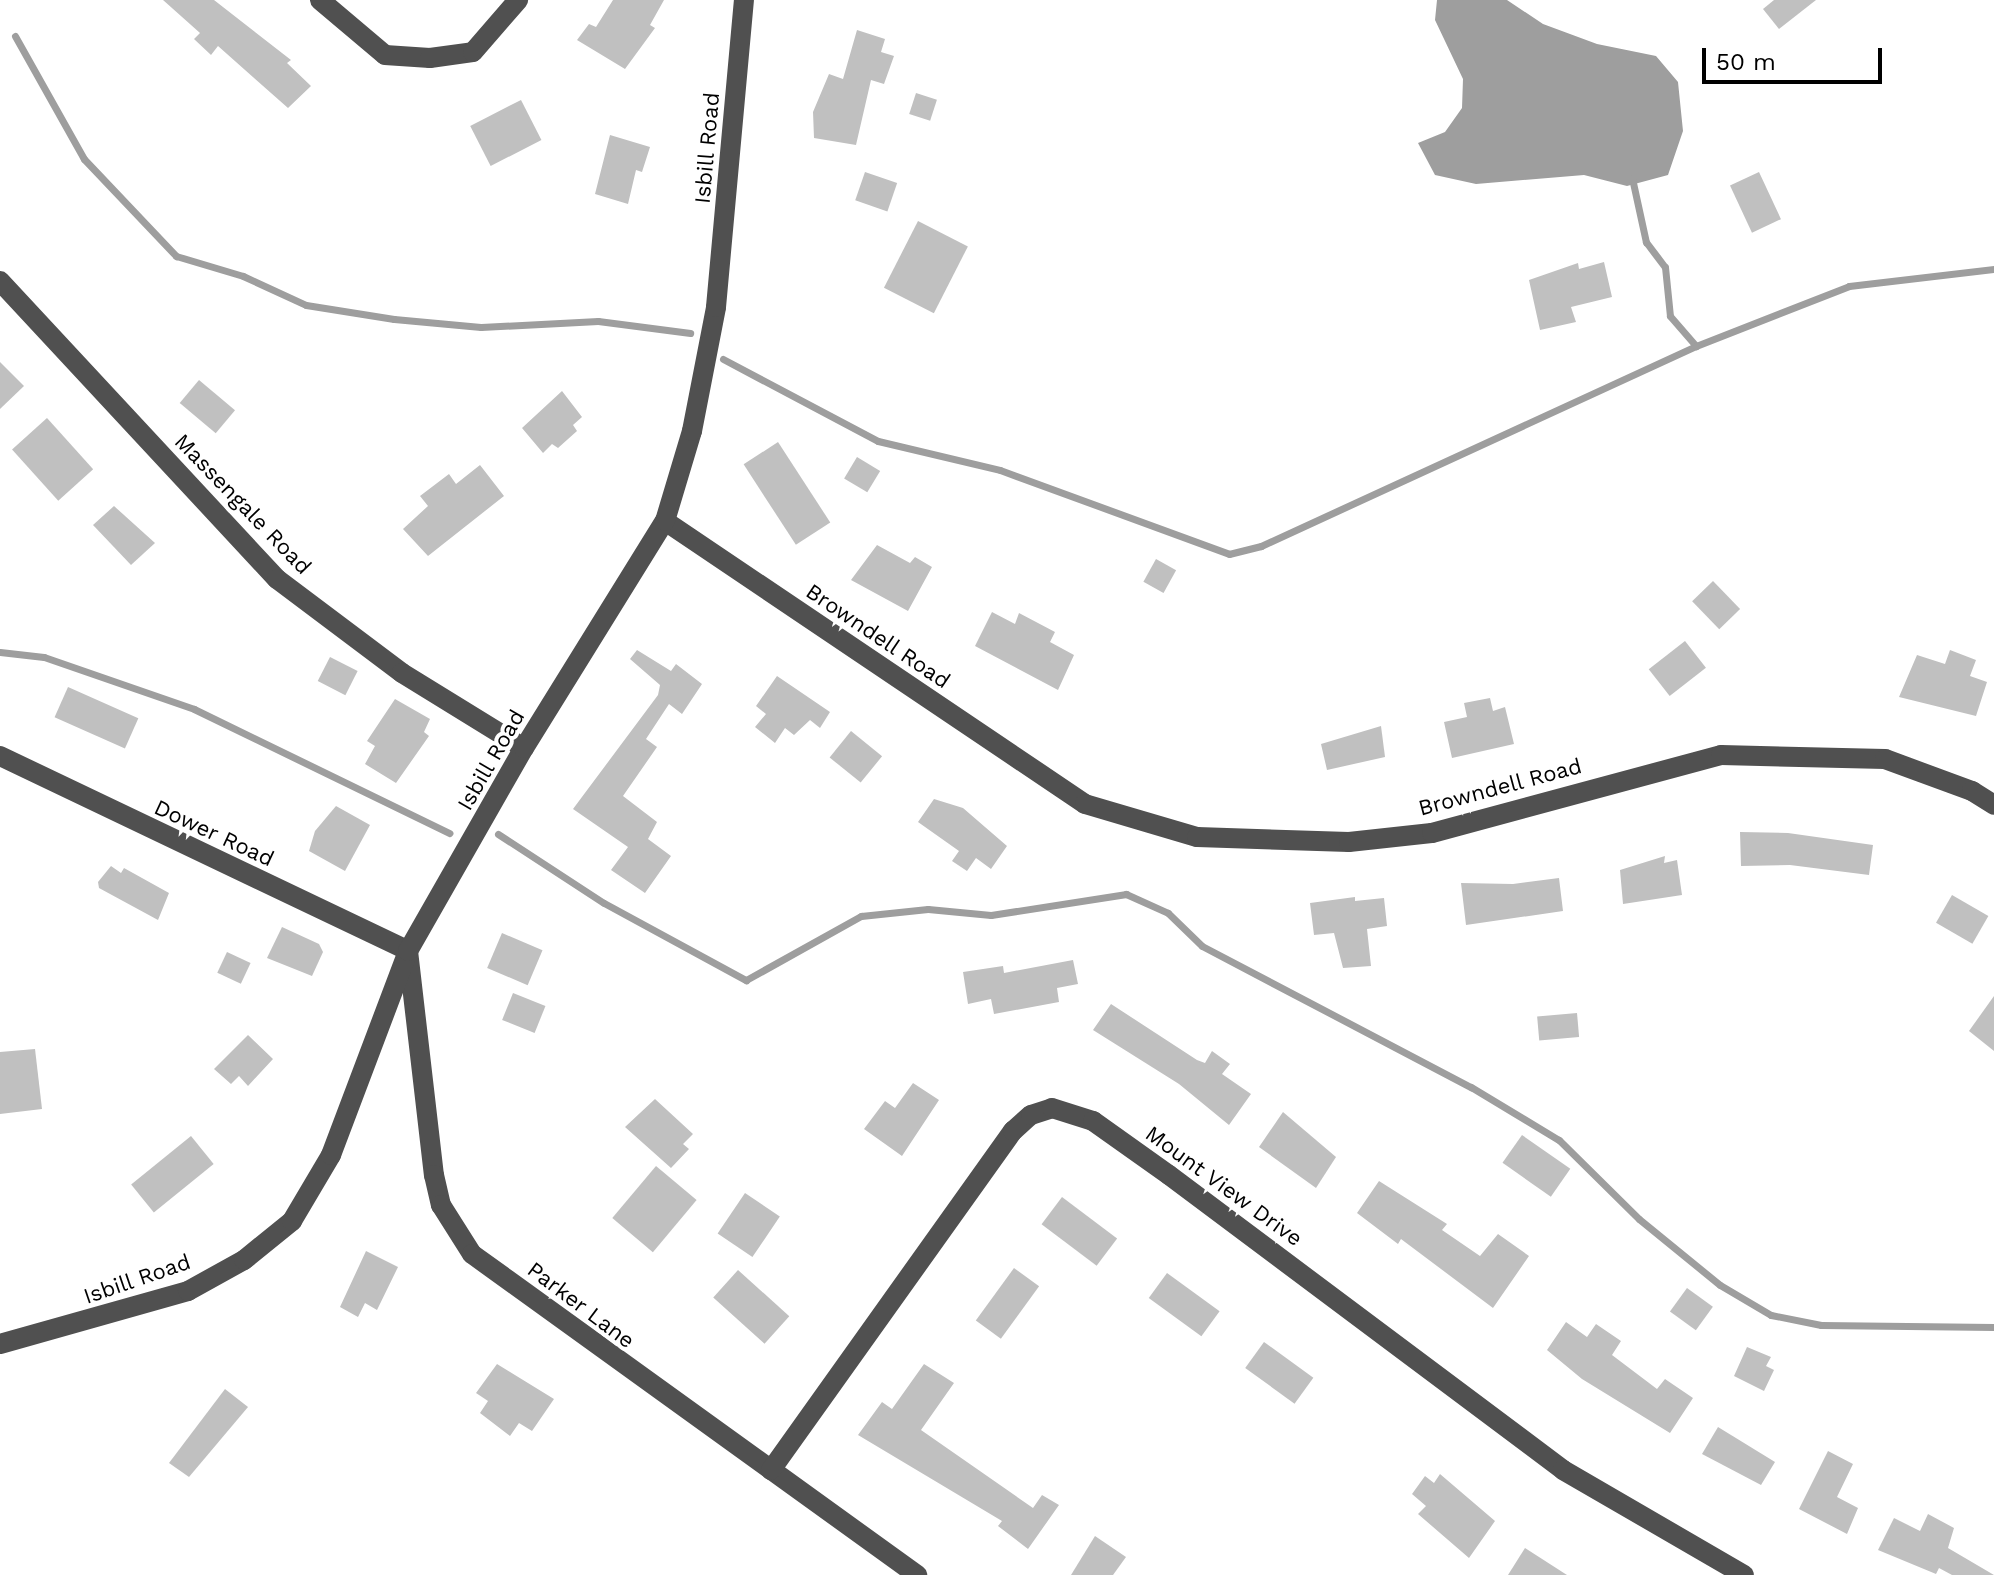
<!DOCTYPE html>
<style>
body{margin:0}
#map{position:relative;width:1994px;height:1575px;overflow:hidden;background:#fff;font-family:"Work Sans",sans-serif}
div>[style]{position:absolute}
.water>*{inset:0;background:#9e9e9e}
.stream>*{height:7px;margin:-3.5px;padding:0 3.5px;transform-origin:3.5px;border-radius:3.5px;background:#9e9e9e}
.building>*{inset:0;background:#c0c0c0;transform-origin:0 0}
.minor>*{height:20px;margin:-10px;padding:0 10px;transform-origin:10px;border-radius:10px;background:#505050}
span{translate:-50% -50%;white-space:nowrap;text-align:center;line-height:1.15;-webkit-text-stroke:8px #fff;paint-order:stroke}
.street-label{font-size:22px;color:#000}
.scale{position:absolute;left:1702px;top:48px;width:180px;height:36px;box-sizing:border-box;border:4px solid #000;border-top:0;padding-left:10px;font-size:24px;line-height:28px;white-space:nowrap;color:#000;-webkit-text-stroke:6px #fff;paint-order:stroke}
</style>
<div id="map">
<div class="water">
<i style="clip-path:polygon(1437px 0,1507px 0,1543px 24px,1597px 44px,1656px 56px,1678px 82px,1683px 131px,1668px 175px,1627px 186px,1584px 175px,1476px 184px,1435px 175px,1418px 143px,1445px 132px,1462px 108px,1463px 79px,1435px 20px)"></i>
</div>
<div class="stream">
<i style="left:15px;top:36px;width:141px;rotate:60.7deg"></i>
<i style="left:84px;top:159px;width:134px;rotate:46.5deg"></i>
<i style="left:176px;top:256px;width:70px;rotate:16.6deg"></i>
<i style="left:243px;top:276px;width:69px;rotate:24.7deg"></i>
<i style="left:306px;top:305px;width:89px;rotate:9deg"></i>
<i style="left:394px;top:319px;width:87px;rotate:5.3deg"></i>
<i style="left:481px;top:327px;width:117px;rotate:-2.9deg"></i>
<i style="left:598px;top:321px;width:93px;rotate:7.4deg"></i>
<i style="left:1632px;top:178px;width:66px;rotate:77.7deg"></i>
<i style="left:1646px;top:242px;width:31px;rotate:53deg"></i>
<i style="left:1665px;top:267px;width:49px;rotate:84.2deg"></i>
<i style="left:1670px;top:316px;width:40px;rotate:49deg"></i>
<i style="left:723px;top:359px;width:175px;rotate:27.9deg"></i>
<i style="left:878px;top:441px;width:125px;rotate:13.4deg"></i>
<i style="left:1000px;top:470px;width:244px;rotate:20.1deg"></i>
<i style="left:1229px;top:554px;width:33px;rotate:-14deg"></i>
<i style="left:1261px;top:546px;width:479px;rotate:-24.7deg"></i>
<i style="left:1696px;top:346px;width:164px;rotate:-21.4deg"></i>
<i style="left:1849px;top:286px;width:146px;rotate:-6.7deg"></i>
<i style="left:0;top:652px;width:44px;rotate:6.5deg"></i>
<i style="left:44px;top:657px;width:159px;rotate:19.1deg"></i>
<i style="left:194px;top:709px;width:284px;rotate:25.9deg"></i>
<i style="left:498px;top:834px;width:126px;rotate:33.1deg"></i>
<i style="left:604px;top:903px;width:162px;rotate:28.5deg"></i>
<i style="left:746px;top:980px;width:132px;rotate:-29.1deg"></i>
<i style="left:861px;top:916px;width:67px;rotate:-6deg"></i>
<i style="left:928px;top:909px;width:63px;rotate:5.4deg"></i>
<i style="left:991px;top:915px;width:137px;rotate:-8.8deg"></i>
<i style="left:1126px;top:894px;width:46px;rotate:24.3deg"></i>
<i style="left:1168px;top:913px;width:47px;rotate:44.1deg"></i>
<i style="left:1202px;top:946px;width:304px;rotate:27.7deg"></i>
<i style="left:1471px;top:1087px;width:103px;rotate:31.1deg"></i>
<i style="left:1559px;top:1140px;width:112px;rotate:44.6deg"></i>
<i style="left:1639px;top:1219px;width:104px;rotate:39.2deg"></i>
<i style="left:1720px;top:1285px;width:59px;rotate:30.5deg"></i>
<i style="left:1771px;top:1315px;width:51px;rotate:11.3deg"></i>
<i style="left:1821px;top:1325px;width:173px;rotate:0.7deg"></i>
</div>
<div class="building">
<i style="clip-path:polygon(163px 0,214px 0,291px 60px,287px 63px,311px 86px,288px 108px,218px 46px,211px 55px,194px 39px,200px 33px)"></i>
<i style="clip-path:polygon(613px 0,664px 0,650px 25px,655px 28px,625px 69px,577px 40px,589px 24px,596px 27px)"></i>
<i style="clip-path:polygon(1774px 0,1816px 0,1779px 29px,1763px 9px)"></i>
<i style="clip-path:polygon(857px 30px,885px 39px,881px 52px,894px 56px,884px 84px,871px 80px,856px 145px,814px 138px,813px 112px,829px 74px,843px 79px)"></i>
<i style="left:916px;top:93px;width:22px;height:22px;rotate:18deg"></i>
<i style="left:521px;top:100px;width:45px;height:57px;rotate:63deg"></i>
<i style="clip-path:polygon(610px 135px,650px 147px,642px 172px,636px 170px,628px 204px,595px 194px)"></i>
<i style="left:865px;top:172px;width:34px;height:30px;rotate:19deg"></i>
<i style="left:1759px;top:172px;width:52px;height:32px;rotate:65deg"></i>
<i style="left:918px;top:221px;width:56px;height:75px;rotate:27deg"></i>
<i style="clip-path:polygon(1604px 262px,1612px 297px,1571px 307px,1576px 322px,1540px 330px,1529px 280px,1578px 263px,1579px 269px)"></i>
<i style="clip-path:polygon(0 362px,24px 386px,0 409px)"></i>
<i style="left:199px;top:380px;width:47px;height:30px;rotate:40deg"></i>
<i style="clip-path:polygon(562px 391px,582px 417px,573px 425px,577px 431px,558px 448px,552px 444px,543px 453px,522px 428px)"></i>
<i style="left:47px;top:418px;width:69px;height:47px;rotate:48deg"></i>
<i style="left:778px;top:442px;width:96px;height:41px;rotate:57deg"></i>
<i style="left:857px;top:457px;width:27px;height:25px;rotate:31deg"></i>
<i style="clip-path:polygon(480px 465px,504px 496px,428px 556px,403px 529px,428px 506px,420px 496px,449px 474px,456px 484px)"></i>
<i style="clip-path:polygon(114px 506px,155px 543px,131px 565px,93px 525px)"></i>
<i style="clip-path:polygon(877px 545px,910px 563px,915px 557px,932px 567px,908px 611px,851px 580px)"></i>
<i style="left:1156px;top:559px;width:23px;height:26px;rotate:29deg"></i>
<i style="left:1713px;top:581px;width:39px;height:29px;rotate:46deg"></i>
<i style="clip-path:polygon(992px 612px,1015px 624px,1019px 613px,1055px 632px,1050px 642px,1074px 655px,1058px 690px,975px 646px)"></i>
<i style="left:1685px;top:641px;width:34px;height:46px;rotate:52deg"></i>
<i style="clip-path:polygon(637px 650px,671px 671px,676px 664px,702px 684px,682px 714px,669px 704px,646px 739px,657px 747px,623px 796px,657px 822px,648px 839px,671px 856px,645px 893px,611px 870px,628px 847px,573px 809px,658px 695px,660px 685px,630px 659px)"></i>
<i style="clip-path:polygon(1950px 650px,1976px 660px,1970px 676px,1987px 682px,1976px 716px,1899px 697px,1917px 655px,1945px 664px)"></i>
<i style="left:330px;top:657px;width:31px;height:27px;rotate:27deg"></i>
<i style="clip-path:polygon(777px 676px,830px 712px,820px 728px,810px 720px,794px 735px,785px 728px,775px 743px,755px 727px,766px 714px,756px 706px)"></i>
<i style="left:68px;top:687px;width:77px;height:33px;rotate:24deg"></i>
<i style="clip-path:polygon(1490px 698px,1493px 711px,1505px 707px,1514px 744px,1452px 758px,1444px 722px,1467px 717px,1464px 703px)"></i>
<i style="clip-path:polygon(395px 699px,430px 719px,424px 732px,429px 736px,396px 783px,365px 764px,375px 746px,367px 741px)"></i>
<i style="clip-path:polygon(1381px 726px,1385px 757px,1327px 770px,1321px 744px)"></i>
<i style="left:851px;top:731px;width:40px;height:34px;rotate:39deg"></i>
<i style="clip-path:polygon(934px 799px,963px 808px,1007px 846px,991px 869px,976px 858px,967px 871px,952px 861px,959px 851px,918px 822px)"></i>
<i style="clip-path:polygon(336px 806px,370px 825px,345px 871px,309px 851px,315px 831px)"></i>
<i style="clip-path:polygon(1740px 832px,1788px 833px,1873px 845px,1869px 875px,1790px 865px,1741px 866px)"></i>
<i style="clip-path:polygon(1665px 856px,1664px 863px,1677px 860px,1682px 895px,1623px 904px,1620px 870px)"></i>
<i style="clip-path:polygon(111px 866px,121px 873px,124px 868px,169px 893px,158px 920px,99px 888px,98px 882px)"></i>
<i style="clip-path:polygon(1559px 878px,1563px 911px,1466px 925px,1461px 883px,1513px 884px)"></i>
<i style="left:1952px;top:895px;width:42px;height:32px;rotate:30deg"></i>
<i style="clip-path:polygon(1355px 897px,1355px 901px,1384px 898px,1387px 926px,1367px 929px,1371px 966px,1343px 968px,1334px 933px,1314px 935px,1310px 903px)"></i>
<i style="clip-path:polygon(282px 927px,319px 944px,323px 952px,312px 976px,267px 958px)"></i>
<i style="left:502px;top:933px;width:44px;height:38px;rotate:23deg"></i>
<i style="left:227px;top:952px;width:26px;height:23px;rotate:25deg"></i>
<i style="clip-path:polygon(1073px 960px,1078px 984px,1057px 988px,1059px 1002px,994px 1014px,991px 999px,968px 1004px,963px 972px,1003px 966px,1004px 973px)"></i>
<i style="left:513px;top:993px;width:35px;height:29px;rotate:22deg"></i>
<i style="clip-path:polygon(1994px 996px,1994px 1051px,1969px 1031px)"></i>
<i style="clip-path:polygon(1111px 1004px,1197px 1060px,1205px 1063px,1212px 1051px,1230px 1064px,1222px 1074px,1251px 1094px,1229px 1125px,1179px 1084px,1093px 1030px)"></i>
<i style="left:1577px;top:1013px;width:24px;height:40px;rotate:85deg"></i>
<i style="clip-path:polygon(248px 1035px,273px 1059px,248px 1086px,239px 1076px,231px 1084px,214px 1069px)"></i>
<i style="clip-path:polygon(35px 1049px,42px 1109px,0 1114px,0 1052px)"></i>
<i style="clip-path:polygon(913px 1083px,939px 1100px,902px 1156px,864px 1129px,885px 1101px,895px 1108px)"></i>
<i style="clip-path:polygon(655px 1099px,693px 1134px,683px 1144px,689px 1149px,671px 1168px,625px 1127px)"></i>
<i style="clip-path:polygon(1283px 1112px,1336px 1157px,1316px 1188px,1259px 1147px)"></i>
<i style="left:1522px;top:1135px;width:59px;height:34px;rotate:35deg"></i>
<i style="left:191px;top:1136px;width:36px;height:77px;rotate:51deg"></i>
<i style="left:656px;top:1166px;width:53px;height:68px;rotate:40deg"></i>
<i style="clip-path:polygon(1379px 1181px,1447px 1224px,1442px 1230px,1480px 1256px,1498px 1234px,1529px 1256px,1493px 1308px,1401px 1239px,1398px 1244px,1357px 1213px)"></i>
<i style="left:745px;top:1193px;width:42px;height:49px;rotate:34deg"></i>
<i style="left:1062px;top:1197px;width:69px;height:34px;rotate:37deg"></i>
<i style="clip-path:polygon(366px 1251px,398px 1267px,377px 1310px,365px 1303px,358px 1317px,340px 1307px)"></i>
<i style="left:1014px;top:1268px;width:31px;height:65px;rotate:36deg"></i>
<i style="left:738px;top:1270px;width:69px;height:37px;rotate:42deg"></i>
<i style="left:1167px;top:1273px;width:65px;height:31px;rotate:36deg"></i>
<i style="left:1687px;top:1288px;width:32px;height:29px;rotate:36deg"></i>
<i style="clip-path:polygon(1566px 1322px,1587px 1337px,1596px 1324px,1621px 1341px,1612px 1355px,1657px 1389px,1665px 1379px,1693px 1398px,1670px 1433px,1582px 1379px,1547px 1350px)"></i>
<i style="left:1264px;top:1342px;width:61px;height:32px;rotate:36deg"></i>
<i style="clip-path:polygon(1747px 1347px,1771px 1357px,1766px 1366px,1774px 1370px,1764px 1391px,1734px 1376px)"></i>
<i style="clip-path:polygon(497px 1364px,554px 1399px,532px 1431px,519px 1423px,510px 1436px,480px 1413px,488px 1401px,476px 1393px)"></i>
<i style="clip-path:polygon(924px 1364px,954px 1383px,921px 1430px,1033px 1508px,1042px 1495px,1059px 1505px,1028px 1549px,998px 1526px,1002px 1521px,858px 1435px,882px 1402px,892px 1409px)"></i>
<i style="clip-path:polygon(225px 1389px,248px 1407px,189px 1477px,169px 1463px)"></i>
<i style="clip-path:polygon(1718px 1427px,1775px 1462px,1761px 1485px,1702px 1454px)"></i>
<i style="clip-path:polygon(1828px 1451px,1853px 1464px,1837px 1497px,1858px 1508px,1847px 1534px,1799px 1509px)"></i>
<i style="clip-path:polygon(1440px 1474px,1495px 1521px,1469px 1558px,1418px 1514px,1426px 1506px,1412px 1494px,1425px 1476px,1434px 1483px)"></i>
<i style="clip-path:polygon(1928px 1514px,1954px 1528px,1948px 1548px,1994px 1575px,1952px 1575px,1939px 1568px,1936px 1574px,1878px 1550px,1894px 1518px,1920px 1531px)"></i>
<i style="clip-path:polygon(1095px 1536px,1126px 1557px,1113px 1575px,1071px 1575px)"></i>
<i style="clip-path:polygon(1525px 1548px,1567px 1575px,1508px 1575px)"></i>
</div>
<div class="minor">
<i style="left:320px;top:0;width:85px;rotate:40.2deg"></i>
<i style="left:385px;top:55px;width:45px;rotate:3.8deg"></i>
<i style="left:430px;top:58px;width:43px;rotate:-7.9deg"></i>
<i style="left:473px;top:52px;width:69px;rotate:-49.1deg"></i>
<i style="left:0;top:281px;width:407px;rotate:47.1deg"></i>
<i style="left:277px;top:579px;width:156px;rotate:36.9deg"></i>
<i style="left:402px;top:673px;width:143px;rotate:31.6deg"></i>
<i style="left:665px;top:521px;width:506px;rotate:33.97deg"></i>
<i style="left:1085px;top:804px;width:117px;rotate:16.4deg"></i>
<i style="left:1197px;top:837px;width:152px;rotate:1.9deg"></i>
<i style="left:1349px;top:842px;width:83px;rotate:-6.2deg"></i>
<i style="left:1432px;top:833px;width:299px;rotate:-15.1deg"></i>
<i style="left:1721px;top:755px;width:164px;rotate:1.4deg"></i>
<i style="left:1885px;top:759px;width:93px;rotate:20.2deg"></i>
<i style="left:1972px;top:791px;width:26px;rotate:32deg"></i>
<i style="left:0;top:756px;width:452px;rotate:25.5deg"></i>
<i style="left:408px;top:951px;width:226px;rotate:83.4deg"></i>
<i style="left:434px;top:1175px;width:31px;rotate:77deg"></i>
<i style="left:441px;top:1205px;width:58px;rotate:57.7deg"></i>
<i style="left:472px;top:1254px;width:549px;rotate:35.8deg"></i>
<i style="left:0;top:1344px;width:195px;rotate:-15.7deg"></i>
<i style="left:188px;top:1291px;width:64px;rotate:-29deg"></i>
<i style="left:244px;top:1260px;width:62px;rotate:-39.1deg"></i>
<i style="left:292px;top:1221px;width:77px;rotate:-59.4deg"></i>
<i style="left:331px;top:1155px;width:218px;rotate:-69.3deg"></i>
<i style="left:408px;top:951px;width:234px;rotate:-60.3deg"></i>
<i style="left:524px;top:748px;width:267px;rotate:-58.2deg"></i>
<i style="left:665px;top:521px;width:94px;rotate:-73.3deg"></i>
<i style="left:692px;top:431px;width:126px;rotate:-79deg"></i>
<i style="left:716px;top:307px;width:308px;rotate:-84.8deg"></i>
<i style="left:771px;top:1470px;width:417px;rotate:-54.5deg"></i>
<i style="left:1013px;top:1131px;width:24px;rotate:-42deg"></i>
<i style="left:1031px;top:1115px;width:22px;rotate:-18deg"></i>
<i style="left:1052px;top:1108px;width:43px;rotate:17.6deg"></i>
<i style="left:1093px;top:1121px;width:93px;rotate:35.4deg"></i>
<i style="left:1169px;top:1175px;width:492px;rotate:36.8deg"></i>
<i style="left:1563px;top:1470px;width:209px;rotate:30.1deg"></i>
</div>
<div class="street-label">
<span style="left:707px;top:148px;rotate:-85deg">Isbill Road</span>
<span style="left:243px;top:504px;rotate:46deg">Massengale Road</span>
<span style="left:878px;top:636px;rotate:34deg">Browndell Road</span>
<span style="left:491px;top:760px;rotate:-60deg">Isbill Road</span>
<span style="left:1500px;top:787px;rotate:-15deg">Browndell Road</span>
<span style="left:214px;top:833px;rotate:25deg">Dower Road</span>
<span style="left:1224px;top:1186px;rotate:36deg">Mount View Drive</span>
<span style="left:137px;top:1279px;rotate:-19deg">Isbill Road</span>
<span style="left:581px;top:1305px;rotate:37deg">Parker Lane</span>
</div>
<div class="scale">50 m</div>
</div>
